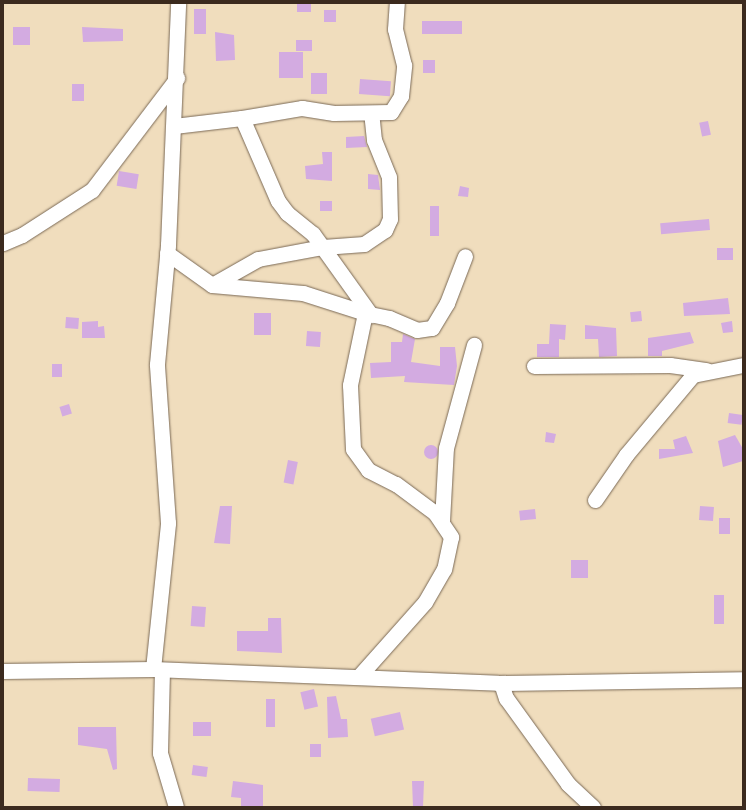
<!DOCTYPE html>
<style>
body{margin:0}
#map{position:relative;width:746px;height:810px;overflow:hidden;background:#f0ddbd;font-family:Delius,sans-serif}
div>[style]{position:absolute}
.building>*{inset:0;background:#d3abe1;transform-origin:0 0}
.round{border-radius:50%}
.roads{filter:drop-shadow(0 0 1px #7a6956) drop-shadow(0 0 1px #7a6956)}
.street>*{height:15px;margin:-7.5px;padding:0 7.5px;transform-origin:7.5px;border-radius:7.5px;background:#fff}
span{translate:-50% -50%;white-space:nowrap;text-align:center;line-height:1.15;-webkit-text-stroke:4px #fcf5e5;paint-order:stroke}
.frame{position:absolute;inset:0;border:4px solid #3b2a1e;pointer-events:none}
</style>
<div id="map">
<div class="building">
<i style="left:297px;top:3px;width:14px;height:9px"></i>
<i style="left:194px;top:9px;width:12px;height:25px"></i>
<i style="left:324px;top:10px;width:12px;height:12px"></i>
<i style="left:462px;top:21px;width:13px;height:40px;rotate:90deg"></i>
<i style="left:13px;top:27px;width:17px;height:18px"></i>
<i style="clip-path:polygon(82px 27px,123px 29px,123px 41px,83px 42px)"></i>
<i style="clip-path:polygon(215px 32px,234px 35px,235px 60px,216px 61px)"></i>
<i style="left:296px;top:40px;width:16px;height:11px"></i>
<i style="left:279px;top:52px;width:24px;height:26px"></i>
<i style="left:423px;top:60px;width:12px;height:13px"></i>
<i style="left:327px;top:73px;width:21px;height:16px;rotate:90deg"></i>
<i style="left:360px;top:79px;width:31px;height:15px;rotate:4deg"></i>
<i style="left:72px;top:84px;width:12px;height:17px"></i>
<i style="left:708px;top:121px;width:14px;height:9px;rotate:78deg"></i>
<i style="clip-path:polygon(364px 136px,367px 147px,346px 148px,346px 137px)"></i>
<i style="clip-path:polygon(322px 152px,332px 152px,332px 181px,306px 179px,305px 166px,323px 164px)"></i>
<i style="left:119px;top:171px;width:20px;height:15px;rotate:9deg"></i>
<i style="clip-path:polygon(368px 174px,378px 175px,380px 190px,368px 189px)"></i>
<i style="clip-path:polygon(460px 186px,469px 188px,468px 197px,458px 196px)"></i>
<i style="left:320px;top:201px;width:12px;height:10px"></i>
<i style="left:430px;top:206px;width:9px;height:30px"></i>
<i style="left:709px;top:219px;width:11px;height:49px;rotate:85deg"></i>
<i style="left:717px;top:248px;width:16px;height:12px"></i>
<i style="clip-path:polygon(728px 298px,730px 314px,684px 316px,683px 303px)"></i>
<i style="left:641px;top:311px;width:10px;height:11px;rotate:84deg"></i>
<i style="left:254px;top:313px;width:17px;height:22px"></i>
<i style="left:66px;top:317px;width:13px;height:11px;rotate:4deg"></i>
<i style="clip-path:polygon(98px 321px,98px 327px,104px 326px,105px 338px,82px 338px,82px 322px)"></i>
<i style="clip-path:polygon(732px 321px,733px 332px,723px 333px,721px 323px)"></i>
<i style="clip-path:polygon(550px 324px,566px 325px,565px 340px,559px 339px,559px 357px,537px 357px,537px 344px,549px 344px)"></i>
<i style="clip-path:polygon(585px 325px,616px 328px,617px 356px,599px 357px,598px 339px,585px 339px)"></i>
<i style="left:307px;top:331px;width:14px;height:15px;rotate:4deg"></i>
<i style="clip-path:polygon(690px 332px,694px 343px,662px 351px,662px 356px,648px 356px,648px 338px)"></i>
<i style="clip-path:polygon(403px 334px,415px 339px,411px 362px,440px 366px,440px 347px,455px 347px,457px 366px,454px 385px,404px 382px,405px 376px,371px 378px,370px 363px,391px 362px,391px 342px,402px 342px)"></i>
<i style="left:52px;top:364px;width:10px;height:13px"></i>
<i style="left:69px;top:404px;width:10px;height:10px;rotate:73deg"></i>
<i style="left:729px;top:413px;width:14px;height:10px;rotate:8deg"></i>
<i style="clip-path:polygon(546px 432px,556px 434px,554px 443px,545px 442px)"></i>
<i style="clip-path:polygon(735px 435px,743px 449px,743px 461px,723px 467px,718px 441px)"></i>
<i style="clip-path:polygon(686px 436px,693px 453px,659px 459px,659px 449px,675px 449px,673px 440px)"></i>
<i class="round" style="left:424px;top:445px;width:14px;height:14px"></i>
<i style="left:288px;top:460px;width:10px;height:23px;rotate:11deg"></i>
<i style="clip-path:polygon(220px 506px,232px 506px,230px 544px,214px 543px)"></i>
<i style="left:700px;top:506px;width:14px;height:14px;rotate:4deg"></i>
<i style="left:535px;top:509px;width:10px;height:16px;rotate:84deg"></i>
<i style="left:719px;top:518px;width:11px;height:16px"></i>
<i style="left:571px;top:560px;width:17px;height:18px"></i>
<i style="left:714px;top:595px;width:10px;height:29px"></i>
<i style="left:192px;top:606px;width:14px;height:20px;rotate:4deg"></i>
<i style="clip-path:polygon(268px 618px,281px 618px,282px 653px,237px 651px,237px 631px,268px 631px)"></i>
<i style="left:314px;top:689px;width:18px;height:14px;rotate:77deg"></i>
<i style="clip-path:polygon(336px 696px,341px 719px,347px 719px,348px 737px,328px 738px,327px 697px)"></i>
<i style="left:266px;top:699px;width:9px;height:28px"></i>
<i style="left:400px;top:712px;width:18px;height:30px;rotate:77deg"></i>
<i style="left:211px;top:722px;width:14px;height:18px;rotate:90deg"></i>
<i style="clip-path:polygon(78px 727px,116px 727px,117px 769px,113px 770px,107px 749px,78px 745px)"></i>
<i style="left:310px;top:744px;width:11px;height:13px"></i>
<i style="left:193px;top:765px;width:15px;height:10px;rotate:8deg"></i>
<i style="left:28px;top:778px;width:32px;height:13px;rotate:2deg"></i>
<i style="clip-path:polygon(233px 781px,263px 785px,263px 807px,241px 807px,241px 798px,231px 797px)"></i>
<i style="clip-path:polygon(412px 781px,424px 781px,423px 807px,413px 807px)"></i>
</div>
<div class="roads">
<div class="street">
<i style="left:242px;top:118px;width:61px;rotate:-9.5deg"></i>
<i style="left:302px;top:108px;width:32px;rotate:9deg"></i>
<i style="left:334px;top:113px;width:57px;rotate:-1deg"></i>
<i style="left:391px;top:112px;width:19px;rotate:-58deg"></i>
<i style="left:401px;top:96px;width:31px;rotate:-84deg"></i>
<i style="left:404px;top:65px;width:37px;rotate:-104deg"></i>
<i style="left:395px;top:29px;width:26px;rotate:-86deg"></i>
<i style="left:174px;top:126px;width:68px;rotate:-6.7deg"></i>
<i style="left:242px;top:118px;width:90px;rotate:66.6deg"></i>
<i style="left:278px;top:201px;width:15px;rotate:53deg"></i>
<i style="left:287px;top:213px;width:33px;rotate:39deg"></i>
<i style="left:313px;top:234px;width:100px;rotate:54.4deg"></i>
<i style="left:3px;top:243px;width:21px;rotate:-23deg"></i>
<i style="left:22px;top:235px;width:83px;rotate:-32.7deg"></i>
<i style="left:92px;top:190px;width:141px;rotate:-52.8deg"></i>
<i style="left:167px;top:253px;width:55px;rotate:35.4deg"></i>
<i style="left:212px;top:285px;width:91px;rotate:5deg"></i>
<i style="left:303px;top:293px;width:65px;rotate:17.9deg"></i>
<i style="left:365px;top:313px;width:74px;rotate:101.8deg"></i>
<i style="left:350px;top:385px;width:64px;rotate:87.3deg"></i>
<i style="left:353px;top:449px;width:26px;rotate:54deg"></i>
<i style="left:368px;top:470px;width:31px;rotate:27deg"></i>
<i style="left:396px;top:484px;width:49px;rotate:36.6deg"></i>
<i style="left:435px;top:513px;width:29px;rotate:56deg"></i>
<i style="left:451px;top:537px;width:33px;rotate:102deg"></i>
<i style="left:444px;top:569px;width:38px;rotate:120deg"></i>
<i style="left:425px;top:602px;width:99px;rotate:131.7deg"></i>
<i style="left:212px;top:285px;width:53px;rotate:-29.5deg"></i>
<i style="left:258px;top:259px;width:66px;rotate:-10.5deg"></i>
<i style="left:323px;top:247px;width:41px;rotate:-4.2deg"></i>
<i style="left:364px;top:244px;width:25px;rotate:-34deg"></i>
<i style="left:385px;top:230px;width:12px;rotate:-66deg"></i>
<i style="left:390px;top:219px;width:42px;rotate:-91.4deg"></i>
<i style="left:389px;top:177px;width:40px;rotate:-112deg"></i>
<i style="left:374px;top:140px;width:27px;rotate:-96deg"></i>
<i style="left:365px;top:313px;width:25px;rotate:12deg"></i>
<i style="left:389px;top:318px;width:30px;rotate:23deg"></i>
<i style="left:417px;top:330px;width:15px;rotate:-8deg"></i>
<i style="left:432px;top:328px;width:29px;rotate:-59deg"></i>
<i style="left:447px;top:303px;width:50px;rotate:-69deg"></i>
<i style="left:534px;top:366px;width:136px;rotate:-0.4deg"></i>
<i style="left:670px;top:365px;width:37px;rotate:8deg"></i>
<i style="left:595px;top:500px;width:55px;rotate:-55.4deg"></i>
<i style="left:626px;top:455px;width:104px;rotate:-50.1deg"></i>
<i style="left:693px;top:375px;width:51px;rotate:-11.3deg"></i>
<i style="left:442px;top:521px;width:73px;rotate:-86.9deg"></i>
<i style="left:446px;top:448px;width:107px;rotate:-74.8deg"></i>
<i style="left:153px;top:669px;width:147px;rotate:-84.1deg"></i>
<i style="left:168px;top:523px;width:159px;rotate:-94deg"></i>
<i style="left:157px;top:364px;width:120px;rotate:-84.7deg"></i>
<i style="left:168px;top:245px;width:242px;rotate:-87.6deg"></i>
<i style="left:162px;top:670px;width:83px;rotate:91.4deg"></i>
<i style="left:160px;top:753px;width:56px;rotate:73.5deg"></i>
<i style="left:3px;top:671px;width:150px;rotate:-0.8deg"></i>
<i style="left:153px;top:669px;width:345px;rotate:2.3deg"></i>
<i style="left:498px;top:683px;width:245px;rotate:-0.9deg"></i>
<i style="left:501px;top:683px;width:16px;rotate:72deg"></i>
<i style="left:506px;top:698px;width:106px;rotate:54.2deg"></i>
<i style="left:568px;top:784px;width:34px;rotate:43deg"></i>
</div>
</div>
<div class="frame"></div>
</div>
